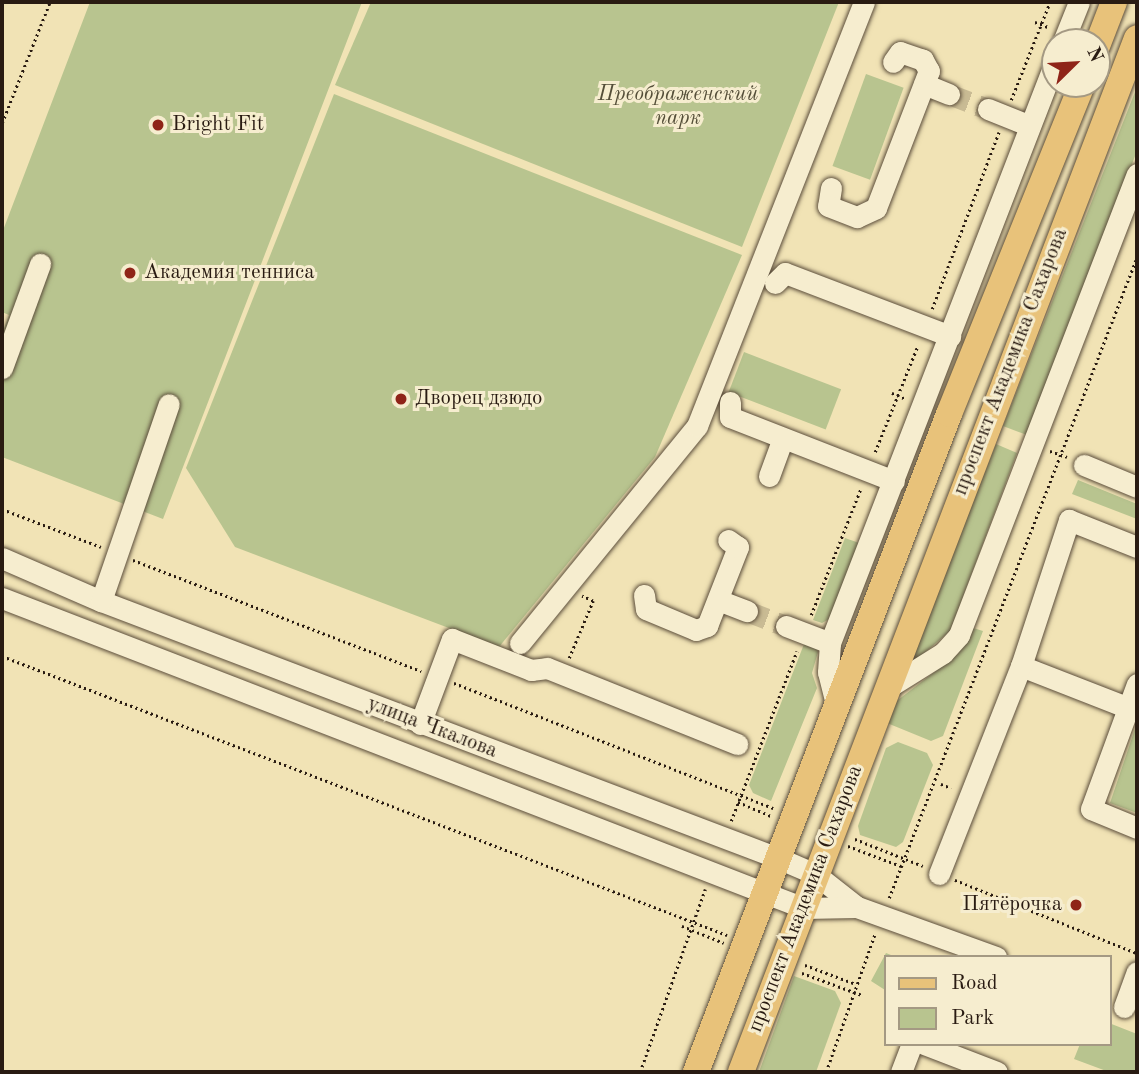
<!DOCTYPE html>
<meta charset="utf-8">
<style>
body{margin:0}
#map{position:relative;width:1139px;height:1074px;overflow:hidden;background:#f1e3b5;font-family:"Old Standard TT",serif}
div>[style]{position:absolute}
.green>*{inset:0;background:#b8c48f;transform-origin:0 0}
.minor-tunnel>*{height:21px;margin-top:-10.5px;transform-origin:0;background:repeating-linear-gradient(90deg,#c9bb94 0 21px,transparent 0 31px)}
.path>*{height:2.5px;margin-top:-1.25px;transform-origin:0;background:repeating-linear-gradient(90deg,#291b12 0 2px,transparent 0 5.5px)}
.roads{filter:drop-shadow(0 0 2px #5b4d3b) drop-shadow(0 0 2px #5b4d3b)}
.minor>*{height:21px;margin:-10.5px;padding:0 10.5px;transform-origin:10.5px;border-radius:10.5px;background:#f6edcf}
.major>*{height:26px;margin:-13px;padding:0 13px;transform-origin:13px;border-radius:13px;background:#e8c27a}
.dots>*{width:19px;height:19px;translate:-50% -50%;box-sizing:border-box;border:4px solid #f6edcf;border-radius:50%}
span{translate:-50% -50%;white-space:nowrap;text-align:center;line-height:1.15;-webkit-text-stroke:6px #f6edcf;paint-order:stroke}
.park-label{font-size:21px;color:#544e38;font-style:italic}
.poi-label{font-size:21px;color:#291b12}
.left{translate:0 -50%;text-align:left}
.right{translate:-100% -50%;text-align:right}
.street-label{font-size:21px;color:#291b12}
.frame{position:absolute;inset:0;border:4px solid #291b12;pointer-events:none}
.legend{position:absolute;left:884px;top:955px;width:228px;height:91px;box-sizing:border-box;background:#f6edcf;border:2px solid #a49983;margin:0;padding:9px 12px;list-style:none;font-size:21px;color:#291b12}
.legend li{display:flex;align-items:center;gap:14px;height:35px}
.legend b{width:35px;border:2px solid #a49983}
.north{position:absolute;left:1041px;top:28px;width:70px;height:70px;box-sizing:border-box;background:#f6edcf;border:2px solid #a49983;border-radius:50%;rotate:66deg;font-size:19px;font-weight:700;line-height:28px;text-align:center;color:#291b12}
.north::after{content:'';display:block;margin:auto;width:24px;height:32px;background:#8f2418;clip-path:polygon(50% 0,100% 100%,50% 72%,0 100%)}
</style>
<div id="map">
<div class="green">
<i style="clip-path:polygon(90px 2px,362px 2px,163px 519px,2px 457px,2px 334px,9px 315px,2px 312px,2px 233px)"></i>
<i style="clip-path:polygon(371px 2px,839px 2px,742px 247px,335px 85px)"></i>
<i style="left:866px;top:74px;width:40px;height:98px;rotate:20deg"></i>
<i style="clip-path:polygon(1137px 87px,1137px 151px,1027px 435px,1003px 426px)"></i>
<i style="clip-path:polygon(334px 94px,742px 255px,655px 457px,499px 647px,235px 547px,186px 468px)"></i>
<i style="left:744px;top:352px;width:104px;height:43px;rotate:21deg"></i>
<i style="clip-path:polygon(996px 444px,1017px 453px,950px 631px,915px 661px,911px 659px)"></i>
<i style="clip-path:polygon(1078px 480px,1137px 504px,1137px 519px,1072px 494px)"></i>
<i style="clip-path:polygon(845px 538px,862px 544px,831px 618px,822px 623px,813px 620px)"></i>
<i style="clip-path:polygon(970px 627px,983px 631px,943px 736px,931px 741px,887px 723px,894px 703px,958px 654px)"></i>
<i style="clip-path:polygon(806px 639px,814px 642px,818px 652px,812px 673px,817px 688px,771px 801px,753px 793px,749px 785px)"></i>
<i style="clip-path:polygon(1137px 723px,1137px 813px,1110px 803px)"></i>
<i style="clip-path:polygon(898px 742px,927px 753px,933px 765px,903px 842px,896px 847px,860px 835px,858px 826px,886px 748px)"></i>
<i style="clip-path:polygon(886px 953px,896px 957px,885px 957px,885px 990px,871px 981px)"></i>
<i style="clip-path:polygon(794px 976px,835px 991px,841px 1003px,816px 1072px,759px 1072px)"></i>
<i style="clip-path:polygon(1109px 1023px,1137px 1034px,1137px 1072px,1109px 1072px,1074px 1059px,1080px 1044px,1109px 1044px)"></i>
</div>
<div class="minor-tunnel">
<i style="left:949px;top:94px;width:42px;rotate:21deg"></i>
<i style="left:747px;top:611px;width:42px;rotate:21deg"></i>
</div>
<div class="path">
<i style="left:1035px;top:22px;width:14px;rotate:21deg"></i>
<i style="left:1011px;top:100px;width:105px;rotate:-68.3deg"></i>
<i style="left:2px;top:123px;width:130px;rotate:-68.4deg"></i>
<i style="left:932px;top:309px;width:189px;rotate:-69.3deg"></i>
<i style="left:892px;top:393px;width:15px;rotate:23deg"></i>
<i style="left:1050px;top:451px;width:18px;rotate:19deg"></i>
<i style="left:875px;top:452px;width:115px;rotate:-68.1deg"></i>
<i style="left:2px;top:509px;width:106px;rotate:21deg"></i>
<i style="left:133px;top:560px;width:309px;rotate:21.1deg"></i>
<i style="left:811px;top:615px;width:136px;rotate:-68.5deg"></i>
<i style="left:2px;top:656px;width:777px;rotate:21.05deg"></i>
<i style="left:569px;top:658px;width:62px;rotate:-67.2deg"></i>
<i style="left:593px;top:601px;width:12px;rotate:-156deg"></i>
<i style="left:454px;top:683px;width:343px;rotate:21.4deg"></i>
<i style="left:941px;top:784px;width:11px;rotate:22deg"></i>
<i style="left:738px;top:802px;width:36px;rotate:23deg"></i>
<i style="left:731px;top:821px;width:182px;rotate:-68.8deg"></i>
<i style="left:855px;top:839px;width:73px;rotate:21.7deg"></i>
<i style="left:848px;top:846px;width:57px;rotate:20.7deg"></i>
<i style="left:955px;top:880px;width:196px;rotate:21.9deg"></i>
<i style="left:889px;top:898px;width:687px;rotate:-68.85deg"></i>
<i style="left:682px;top:926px;width:45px;rotate:22deg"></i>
<i style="left:805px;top:965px;width:54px;rotate:20.4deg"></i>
<i style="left:802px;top:973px;width:64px;rotate:20.1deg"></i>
<i style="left:640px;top:1072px;width:194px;rotate:-70.4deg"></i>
<i style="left:826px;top:1072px;width:146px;rotate:-70.5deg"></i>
</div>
<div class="roads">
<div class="minor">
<i style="left:1063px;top:42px;width:43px;rotate:-68.2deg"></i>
<i style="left:924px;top:84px;width:27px;rotate:22deg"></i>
<i style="left:988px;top:109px;width:45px;rotate:22deg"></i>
<i style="left:831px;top:188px;width:18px;rotate:99deg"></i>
<i style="left:828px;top:206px;width:31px;rotate:21deg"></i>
<i style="left:857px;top:217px;width:21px;rotate:-25deg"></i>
<i style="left:876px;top:208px;width:147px;rotate:-68.9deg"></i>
<i style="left:929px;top:71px;width:13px;rotate:-119deg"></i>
<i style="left:923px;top:60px;width:24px;rotate:-161deg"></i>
<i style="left:900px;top:52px;width:12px;rotate:125deg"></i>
<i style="left:775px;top:283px;width:14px;rotate:-45deg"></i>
<i style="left:785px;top:273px;width:177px;rotate:20.9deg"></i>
<i style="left:2px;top:368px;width:111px;rotate:-69.9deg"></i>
<i style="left:730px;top:402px;width:15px;rotate:90deg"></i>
<i style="left:730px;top:417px;width:176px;rotate:21.3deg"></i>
<i style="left:1084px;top:465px;width:57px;rotate:22.5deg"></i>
<i style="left:769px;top:476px;width:40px;rotate:-69.8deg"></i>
<i style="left:2px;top:558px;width:108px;rotate:23.5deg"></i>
<i style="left:101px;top:601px;width:724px;rotate:20.79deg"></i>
<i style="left:778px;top:858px;width:40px;rotate:23.4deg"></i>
<i style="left:815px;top:874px;width:53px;rotate:38.2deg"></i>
<i style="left:644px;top:595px;width:14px;rotate:82deg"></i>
<i style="left:646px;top:609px;width:54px;rotate:22.8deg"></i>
<i style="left:696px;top:630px;width:12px;rotate:-20deg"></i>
<i style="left:707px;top:626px;width:85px;rotate:-68.6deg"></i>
<i style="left:738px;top:547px;width:12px;rotate:-145deg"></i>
<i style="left:2px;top:598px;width:860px;rotate:21.13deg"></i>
<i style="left:804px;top:908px;width:53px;rotate:-1.1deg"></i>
<i style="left:857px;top:907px;width:148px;rotate:19.8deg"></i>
<i style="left:718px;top:600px;width:31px;rotate:21deg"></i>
<i style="left:101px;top:601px;width:208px;rotate:-71deg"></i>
<i style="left:786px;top:626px;width:47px;rotate:21.1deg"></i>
<i style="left:520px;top:643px;width:280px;rotate:-50.8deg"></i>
<i style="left:697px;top:426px;width:456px;rotate:-68.5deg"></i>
<i style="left:1021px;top:666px;width:116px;rotate:21.3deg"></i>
<i style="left:1137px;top:684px;width:133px;rotate:110.2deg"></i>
<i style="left:1091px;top:809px;width:50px;rotate:22.4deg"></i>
<i style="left:887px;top:688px;width:66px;rotate:-32deg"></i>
<i style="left:943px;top:653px;width:24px;rotate:-48deg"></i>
<i style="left:959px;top:635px;width:494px;rotate:-68.9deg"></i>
<i style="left:837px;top:708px;width:37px;rotate:-104deg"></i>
<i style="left:828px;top:672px;width:29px;rotate:-86deg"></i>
<i style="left:830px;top:643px;width:623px;rotate:-68.83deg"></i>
<i style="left:420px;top:724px;width:91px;rotate:-69.4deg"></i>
<i style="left:452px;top:639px;width:85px;rotate:21.4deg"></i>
<i style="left:531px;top:670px;width:16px;rotate:-7deg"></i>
<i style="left:547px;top:668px;width:205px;rotate:21.8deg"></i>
<i style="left:939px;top:874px;width:224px;rotate:-68.5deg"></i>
<i style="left:1021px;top:666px;width:154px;rotate:-71.8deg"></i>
<i style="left:1069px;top:520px;width:73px;rotate:21.7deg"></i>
<i style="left:1124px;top:1007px;width:37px;rotate:-70deg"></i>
<i style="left:924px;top:1044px;width:78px;rotate:21deg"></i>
<i style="left:901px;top:1072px;width:30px;rotate:-69deg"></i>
</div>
<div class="major">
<i style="left:1097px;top:46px;width:47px;rotate:-68.9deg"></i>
<i style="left:696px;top:1072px;width:705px;rotate:-68.97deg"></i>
<i style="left:949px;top:414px;width:356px;rotate:-68deg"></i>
<i style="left:741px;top:1072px;width:1107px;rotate:-69.04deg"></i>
</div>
</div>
<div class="dots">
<i style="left:158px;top:125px;background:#8f2418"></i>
<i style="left:130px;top:273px;background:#8f2418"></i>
<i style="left:401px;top:399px;background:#8f2418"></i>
<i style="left:1076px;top:905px;background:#8f2418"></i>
</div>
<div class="park-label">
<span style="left:678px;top:107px">Преображенский<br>парк</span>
</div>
<div class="poi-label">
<span class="left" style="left:172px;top:125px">Bright Fit</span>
<span class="left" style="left:144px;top:273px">Академия тенниса</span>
<span class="left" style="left:415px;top:399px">Дворец дзюдо</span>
<span class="right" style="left:1062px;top:905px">Пятёрочка</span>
</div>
<div class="street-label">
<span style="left:1011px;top:362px;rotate:-69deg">проспект Академика Сахарова</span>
<span style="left:432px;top:728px;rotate:21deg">улица Чкалова</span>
<span style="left:806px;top:899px;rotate:-69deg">проспект Академика Сахарова</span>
</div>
<div class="frame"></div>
<ul class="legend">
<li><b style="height:9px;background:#e8c27a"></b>Road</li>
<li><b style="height:19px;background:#b8c48f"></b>Park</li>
</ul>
<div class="north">N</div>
</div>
